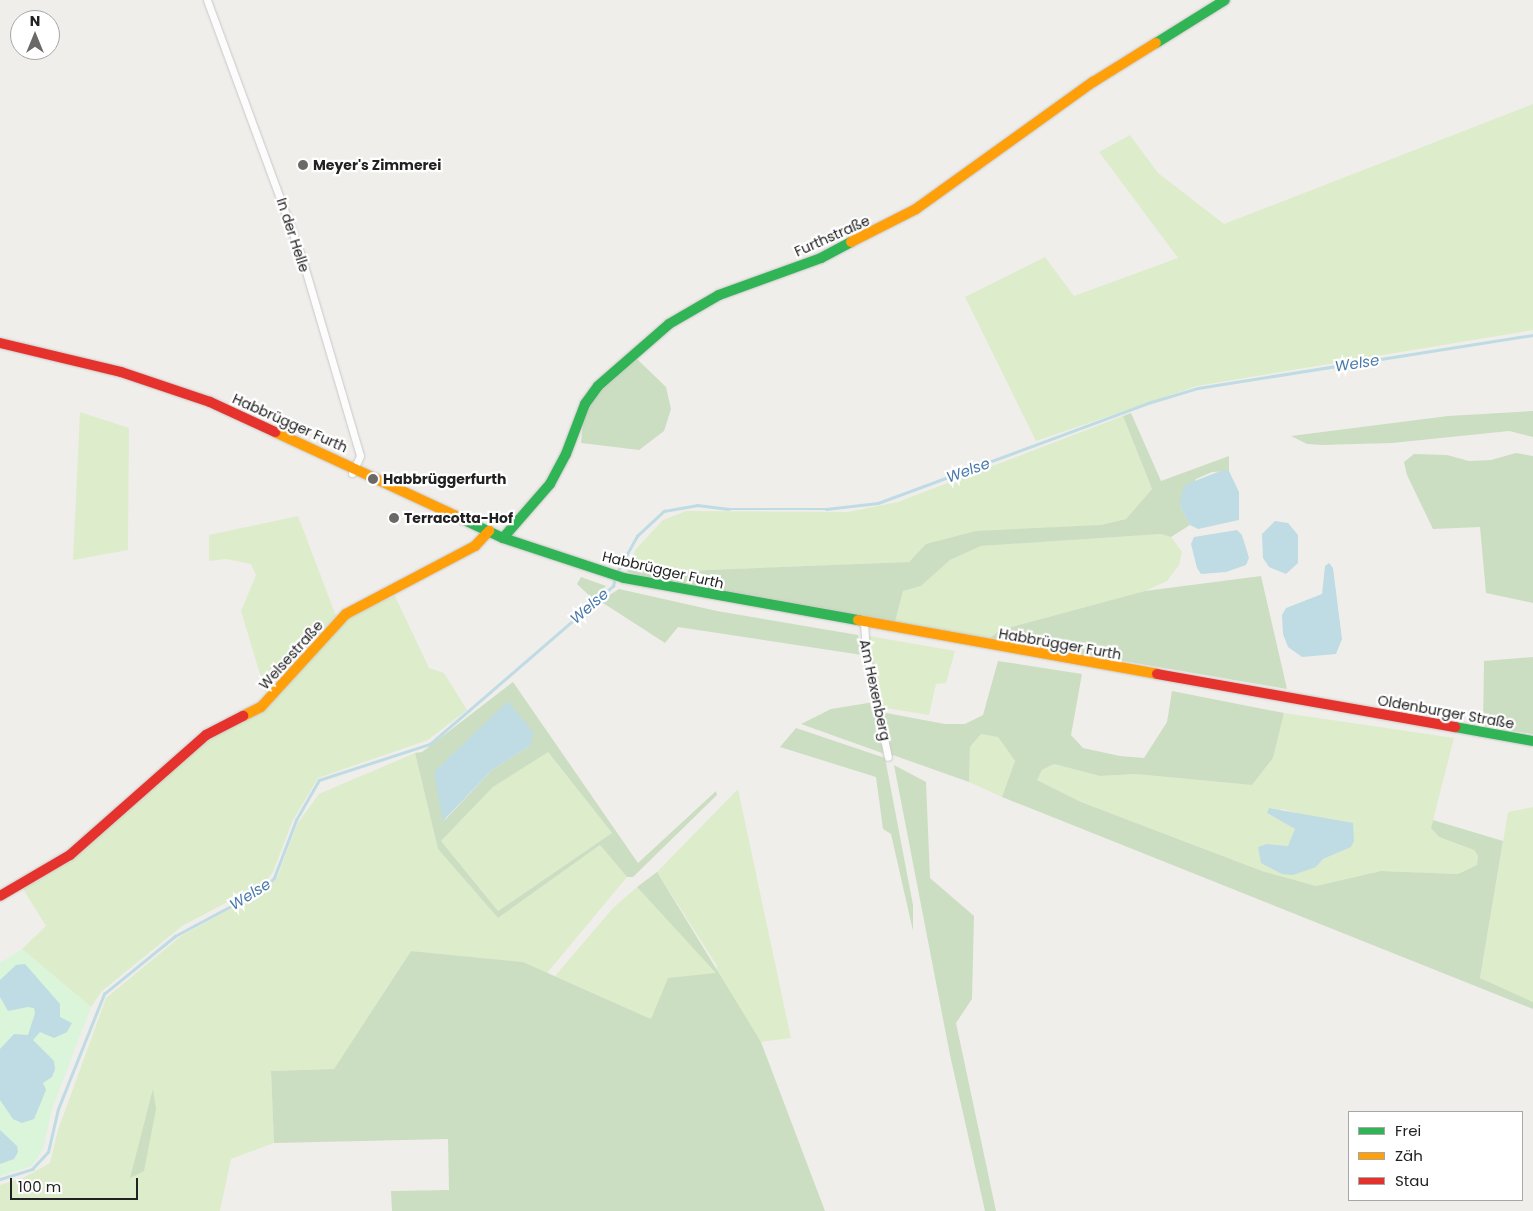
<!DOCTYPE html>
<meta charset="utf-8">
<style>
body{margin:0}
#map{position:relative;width:1533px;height:1211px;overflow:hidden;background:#f0eeeb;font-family:Poppins,sans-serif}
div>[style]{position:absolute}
.grass>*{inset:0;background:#ddeccb}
.forest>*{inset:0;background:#cbdec1}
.park>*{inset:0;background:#daf5da}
.water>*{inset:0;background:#bfdbe3}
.stream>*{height:2.5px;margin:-1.25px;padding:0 1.25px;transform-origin:1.25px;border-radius:1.25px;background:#bfdbe3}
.roads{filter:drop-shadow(0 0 1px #c9c8c7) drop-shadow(0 0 1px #c9c8c7)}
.street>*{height:7px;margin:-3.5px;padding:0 3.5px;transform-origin:3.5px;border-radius:3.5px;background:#fdfcfc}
.fast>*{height:10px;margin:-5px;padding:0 5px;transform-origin:5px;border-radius:5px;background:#30b455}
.slow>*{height:10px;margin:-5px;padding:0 5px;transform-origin:5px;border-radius:5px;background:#ff9f0a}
.jam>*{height:10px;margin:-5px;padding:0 5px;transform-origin:5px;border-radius:5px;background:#e5322d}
.dots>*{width:14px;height:14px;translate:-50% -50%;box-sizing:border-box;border:2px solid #fff;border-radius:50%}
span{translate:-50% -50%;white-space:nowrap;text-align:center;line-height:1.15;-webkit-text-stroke:4.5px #fff;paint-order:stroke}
.poi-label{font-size:14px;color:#222;font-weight:700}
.left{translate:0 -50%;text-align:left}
.street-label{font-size:14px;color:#222}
.water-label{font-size:15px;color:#4a7aab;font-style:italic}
.legend{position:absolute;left:1348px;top:1111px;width:175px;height:90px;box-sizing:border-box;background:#fff;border:1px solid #a7a7a7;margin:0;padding:6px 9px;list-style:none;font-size:15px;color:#222}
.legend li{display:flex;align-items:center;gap:10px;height:25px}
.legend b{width:25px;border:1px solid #a7a7a7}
.north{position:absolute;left:10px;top:10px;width:50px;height:50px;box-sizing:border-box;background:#fff;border:1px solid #a7a7a7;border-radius:50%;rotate:0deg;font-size:14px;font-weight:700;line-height:20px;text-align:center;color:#222}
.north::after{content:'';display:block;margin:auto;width:18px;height:22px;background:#6a6968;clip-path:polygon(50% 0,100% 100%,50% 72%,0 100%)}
.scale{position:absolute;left:10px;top:1178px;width:128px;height:22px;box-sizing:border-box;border:2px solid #222;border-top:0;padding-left:6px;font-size:15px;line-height:18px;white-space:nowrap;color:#222;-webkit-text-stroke:4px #fff;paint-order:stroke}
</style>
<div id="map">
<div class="grass">
<i style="clip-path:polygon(1533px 104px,1533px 330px,1197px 386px,1036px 441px,965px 297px,1045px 257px,1074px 296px,1178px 258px,1099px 152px,1130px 135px,1158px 173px,1224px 224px)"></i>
<i style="clip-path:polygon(80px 412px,129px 428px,128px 550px,73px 560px)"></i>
<i style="clip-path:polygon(1123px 416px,1152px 489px,1126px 519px,1101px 525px,926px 544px,909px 562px,683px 571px,632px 560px,635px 550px,663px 520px,686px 511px,848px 512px,898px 502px)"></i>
<i style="clip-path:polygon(298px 516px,336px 616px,265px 691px,241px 611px,256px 575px,251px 564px,226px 559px,209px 561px,209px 535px)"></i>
<i style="clip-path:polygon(1161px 534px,1171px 537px,1182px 552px,1179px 565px,1167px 581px,1145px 591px,1000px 630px,990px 638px,895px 622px,903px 591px,921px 586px,950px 560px,981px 546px)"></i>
<i style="clip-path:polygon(395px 596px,429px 668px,444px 673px,467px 710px,428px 740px,318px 778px,293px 820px,273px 872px,265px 882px,182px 926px,102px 991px,91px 1007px,22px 949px,46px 926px,23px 889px,71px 861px,209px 739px,262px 712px,349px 615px)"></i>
<i style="clip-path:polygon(869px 636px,955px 651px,946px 683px,936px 684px,929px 715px,880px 707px,868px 651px)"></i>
<i style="clip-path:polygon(evenodd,1284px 713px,1454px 738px,1431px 828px,1439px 837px,1474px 850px,1478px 856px,1477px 865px,1458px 874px,1381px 871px,1316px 886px,1262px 871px,1081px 802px,1037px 780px,1042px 770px,1054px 764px,1100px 776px,1135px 774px,1252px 785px,1273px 758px,1284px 713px,1282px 809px,1318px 819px,1344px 850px,1323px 859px,1316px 867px,1267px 844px,1288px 846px,1293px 838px,1295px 829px,1267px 813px,1282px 809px)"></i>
<i style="clip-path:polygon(981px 734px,998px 737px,1015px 761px,1002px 797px,969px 782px,970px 747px)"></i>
<i style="clip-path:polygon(547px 751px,612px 833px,498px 911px,441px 841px,493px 787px)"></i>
<i style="clip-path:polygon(415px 753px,438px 849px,498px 918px,600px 845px,627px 877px,547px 973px,523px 962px,411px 951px,334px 1069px,271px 1071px,274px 1143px,231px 1159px,220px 1211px,0 1211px,0 1185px,23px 1178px,50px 1163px,58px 1130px,106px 998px,181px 936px,263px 891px,277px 878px,297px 824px,319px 794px)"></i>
<i style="clip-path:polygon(738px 789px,791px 1038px,761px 1042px,716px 974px,651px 1019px,555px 976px,613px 908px,637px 887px,717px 973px,717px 966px,657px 872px)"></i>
<i style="clip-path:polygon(1533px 807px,1533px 1002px,1480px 978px,1508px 812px)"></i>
</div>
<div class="forest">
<i style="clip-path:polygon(637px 359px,666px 387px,671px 409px,664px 431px,639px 450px,581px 443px,584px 411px,603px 381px)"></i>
<i style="clip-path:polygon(1533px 411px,1533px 437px,1509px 431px,1392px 443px,1322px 445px,1307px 444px,1291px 436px,1448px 416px)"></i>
<i style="clip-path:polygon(1131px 413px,1161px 481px,1229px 456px,1229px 471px,1212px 472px,1196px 479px,1180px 506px,1190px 525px,1171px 537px,1161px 534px,981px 546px,950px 560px,921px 586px,903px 591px,895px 622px,679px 586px,627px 572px,632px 560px,683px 571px,909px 562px,926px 544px,976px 531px,1101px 525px,1126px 519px,1152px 489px,1123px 416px)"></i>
<i style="clip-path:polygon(1516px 453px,1533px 456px,1533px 603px,1486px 593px,1480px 527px,1433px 529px,1407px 475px,1404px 462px,1414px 454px,1447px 455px,1469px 461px,1491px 460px)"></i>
<i style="clip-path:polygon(1261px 576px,1287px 689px,990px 638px,1000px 630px,1145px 591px)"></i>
<i style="clip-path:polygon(581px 577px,606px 586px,593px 599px,577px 584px)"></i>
<i style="clip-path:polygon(619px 589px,717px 611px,858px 635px,862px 655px,678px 627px,665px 643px,600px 601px)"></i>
<i style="clip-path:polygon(1533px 657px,1533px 734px,1483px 726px,1484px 661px)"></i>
<i style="clip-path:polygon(998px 661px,1082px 674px,1071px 735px,1083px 748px,1120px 756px,1144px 758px,1167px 722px,1172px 691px,1284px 713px,1273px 758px,1252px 785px,1135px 774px,1100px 776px,1054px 764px,1042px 770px,1037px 780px,1081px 802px,1262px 871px,1316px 886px,1381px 871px,1458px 874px,1477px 865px,1478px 856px,1474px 850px,1439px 837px,1431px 828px,1433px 820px,1503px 841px,1480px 978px,1533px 1002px,1533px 1009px,1002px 797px,1015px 761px,998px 737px,981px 734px,970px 747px,969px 782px,890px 754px,881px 712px,945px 724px,965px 724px,983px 715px)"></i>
<i style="clip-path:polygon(evenodd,513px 682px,638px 863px,716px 791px,717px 795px,633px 877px,627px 877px,600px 845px,498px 918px,438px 849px,415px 753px,422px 752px,513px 682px,508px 701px,531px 745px,492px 770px,444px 821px,508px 701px,513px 682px,548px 752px,612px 833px,498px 911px,441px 841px,493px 787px,548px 752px)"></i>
<i style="clip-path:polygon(874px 702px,885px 754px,801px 724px,831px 709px)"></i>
<i style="clip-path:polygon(796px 728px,885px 758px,913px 905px,913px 931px,891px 834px,883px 829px,876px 777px,780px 747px)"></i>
<i style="clip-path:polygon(894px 765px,926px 782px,930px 878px,974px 916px,972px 999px,956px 1023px,996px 1211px,985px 1211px,950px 1055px)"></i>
<i style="clip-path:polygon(657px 872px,761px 1042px,825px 1211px,392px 1211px,391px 1191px,449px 1190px,448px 1139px,274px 1143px,271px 1071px,334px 1069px,411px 951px,523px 962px,651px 1019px,668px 978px,716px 973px,637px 887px)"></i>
<i style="clip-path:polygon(153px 1089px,156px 1109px,144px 1171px,130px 1178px)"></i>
</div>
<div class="park">
<i style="clip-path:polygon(22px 949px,91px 1007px,52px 1109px,43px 1149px,32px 1166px,0 1176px,0 963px)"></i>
</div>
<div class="water">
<i style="clip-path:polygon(1223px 470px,1229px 471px,1239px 492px,1239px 520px,1198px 529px,1190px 525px,1180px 506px,1182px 491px,1187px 484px)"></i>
<i style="clip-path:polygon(1275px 521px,1288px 523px,1298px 535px,1298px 563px,1286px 574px,1269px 567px,1263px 558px,1262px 534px)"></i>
<i style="clip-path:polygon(1237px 530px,1242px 535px,1249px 558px,1246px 565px,1226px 572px,1201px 574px,1197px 568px,1191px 544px,1194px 537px)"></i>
<i style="clip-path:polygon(1329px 563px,1333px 568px,1342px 639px,1336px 654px,1302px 657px,1288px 647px,1283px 634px,1282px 615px,1286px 608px,1322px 594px,1325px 566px)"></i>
<i style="clip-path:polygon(508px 701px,533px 732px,531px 745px,492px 770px,443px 821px,434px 772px)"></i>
<i style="clip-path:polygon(1269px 808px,1353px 823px,1354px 841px,1351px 847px,1323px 859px,1316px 867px,1293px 875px,1282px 874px,1261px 863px,1258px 847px,1267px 844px,1288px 846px,1295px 829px,1267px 813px)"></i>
<i style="clip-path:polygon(25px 964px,60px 1004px,60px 1017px,72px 1023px,67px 1032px,54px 1038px,40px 1032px,33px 1040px,54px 1061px,55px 1069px,52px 1077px,43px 1083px,46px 1090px,34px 1119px,22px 1123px,13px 1119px,0 1100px,0 1049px,14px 1034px,28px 1035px,35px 1013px,34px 1008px,28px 1007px,8px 1011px,0 997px,0 980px,16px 965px)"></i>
<i style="clip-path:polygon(0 1130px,17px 1146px,18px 1152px,14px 1159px,0 1164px)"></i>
</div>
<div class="stream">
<i style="left:617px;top:572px;width:41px;rotate:-60.9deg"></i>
<i style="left:637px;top:536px;width:37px;rotate:-43deg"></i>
<i style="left:664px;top:511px;width:34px;rotate:-10deg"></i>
<i style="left:697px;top:505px;width:32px;rotate:7deg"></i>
<i style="left:729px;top:509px;width:97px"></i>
<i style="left:826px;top:509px;width:52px;rotate:-6.6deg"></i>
<i style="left:878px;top:503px;width:288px;rotate:-20.3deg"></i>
<i style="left:1148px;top:403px;width:52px;rotate:-16.7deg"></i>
<i style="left:1198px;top:388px;width:339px;rotate:-9deg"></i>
<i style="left:0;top:1179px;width:34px;rotate:-17deg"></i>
<i style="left:32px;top:1169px;width:23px;rotate:-47deg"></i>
<i style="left:48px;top:1152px;width:44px;rotate:-76.9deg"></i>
<i style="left:58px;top:1109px;width:124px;rotate:-68.2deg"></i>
<i style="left:104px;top:994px;width:92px;rotate:-39.2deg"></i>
<i style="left:175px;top:936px;width:100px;rotate:-28.1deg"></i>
<i style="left:263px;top:889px;width:16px;rotate:-45deg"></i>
<i style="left:274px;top:878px;width:62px;rotate:-69.2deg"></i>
<i style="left:296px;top:820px;width:46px;rotate:-60.1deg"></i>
<i style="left:319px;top:780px;width:117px;rotate:-18deg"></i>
<i style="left:430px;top:744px;width:242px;rotate:-40.8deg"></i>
<i style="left:613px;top:586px;width:9px;rotate:-77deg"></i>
</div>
<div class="roads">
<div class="street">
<i style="left:207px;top:0;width:272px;rotate:69.8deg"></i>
<i style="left:301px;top:255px;width:209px;rotate:73.6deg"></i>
<i style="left:360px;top:456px;width:19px;rotate:115deg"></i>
<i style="left:864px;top:623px;width:30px;rotate:86deg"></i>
<i style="left:866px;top:653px;width:106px;rotate:78.1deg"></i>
</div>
<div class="fast">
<i style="left:1156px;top:43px;width:81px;rotate:-31.9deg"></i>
<i style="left:462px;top:519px;width:45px;rotate:24.9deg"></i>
<i style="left:503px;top:538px;width:127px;rotate:18.3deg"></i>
<i style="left:624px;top:578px;width:238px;rotate:10.2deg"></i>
<i style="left:503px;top:538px;width:72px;rotate:-49deg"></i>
<i style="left:550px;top:484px;width:34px;rotate:-62deg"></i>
<i style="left:566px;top:454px;width:53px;rotate:-69.2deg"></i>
<i style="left:585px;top:404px;width:22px;rotate:-54deg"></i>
<i style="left:598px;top:386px;width:94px;rotate:-41.1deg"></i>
<i style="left:669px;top:324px;width:58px;rotate:-30.1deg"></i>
<i style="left:719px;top:295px;width:109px;rotate:-19.9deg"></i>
<i style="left:821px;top:258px;width:34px;rotate:-28deg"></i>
<i style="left:1455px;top:727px;width:79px;rotate:10.2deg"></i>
</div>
<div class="slow">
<i style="left:851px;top:242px;width:73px;rotate:-26.9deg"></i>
<i style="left:916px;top:209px;width:218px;rotate:-35.7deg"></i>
<i style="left:1093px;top:82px;width:74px;rotate:-31.8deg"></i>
<i style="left:275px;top:432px;width:206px;rotate:24.9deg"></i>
<i style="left:858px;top:620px;width:304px;rotate:10.2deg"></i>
<i style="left:243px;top:716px;width:20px;rotate:-27deg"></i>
<i style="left:261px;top:707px;width:126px;rotate:-47.6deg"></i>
<i style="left:346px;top:614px;width:146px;rotate:-27.8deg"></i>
<i style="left:475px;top:546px;width:21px;rotate:-47deg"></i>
</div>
<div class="jam">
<i style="left:0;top:343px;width:124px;rotate:13.5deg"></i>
<i style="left:121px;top:372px;width:94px;rotate:18.6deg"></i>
<i style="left:210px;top:402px;width:72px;rotate:24.8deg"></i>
<i style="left:1157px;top:674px;width:303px;rotate:10.1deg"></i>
<i style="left:0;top:896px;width:81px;rotate:-30.4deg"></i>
<i style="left:70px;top:855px;width:181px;rotate:-41.4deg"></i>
<i style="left:206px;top:735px;width:42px;rotate:-27.2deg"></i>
</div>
</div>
<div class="dots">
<i style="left:303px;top:165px;background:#6a6968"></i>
<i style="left:373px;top:479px;background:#6a6968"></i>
<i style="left:394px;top:518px;background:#6a6968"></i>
</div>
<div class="poi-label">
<span class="left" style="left:313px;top:165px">Meyer's Zimmerei</span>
<span class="left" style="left:383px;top:479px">Habbrüggerfurth</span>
<span class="left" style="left:404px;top:518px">Terracotta-Hof</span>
</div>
<div class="street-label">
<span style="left:293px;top:235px;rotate:72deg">In der Helle</span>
<span style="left:832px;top:236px;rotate:-24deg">Furthstraße</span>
<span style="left:290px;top:423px;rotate:24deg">Habbrügger Furth</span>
<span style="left:663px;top:570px;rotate:13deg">Habbrügger Furth</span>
<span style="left:1060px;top:644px;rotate:10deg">Habbrügger Furth</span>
<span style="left:291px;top:655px;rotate:-48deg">Welsestraße</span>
<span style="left:875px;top:690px;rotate:78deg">Am Hexenberg</span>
<span style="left:1446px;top:712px;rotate:10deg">Oldenburger Straße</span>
</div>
<div class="water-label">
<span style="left:1357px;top:363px;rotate:-9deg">Welse</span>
<span style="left:968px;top:470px;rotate:-20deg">Welse</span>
<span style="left:589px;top:606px;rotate:-41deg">Welse</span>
<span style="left:250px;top:894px;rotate:-32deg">Welse</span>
</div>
<ul class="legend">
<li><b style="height:6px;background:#30b455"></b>Frei</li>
<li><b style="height:6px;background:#ff9f0a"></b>Zäh</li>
<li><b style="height:6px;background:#e5322d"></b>Stau</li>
</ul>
<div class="north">N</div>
<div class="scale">100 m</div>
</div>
